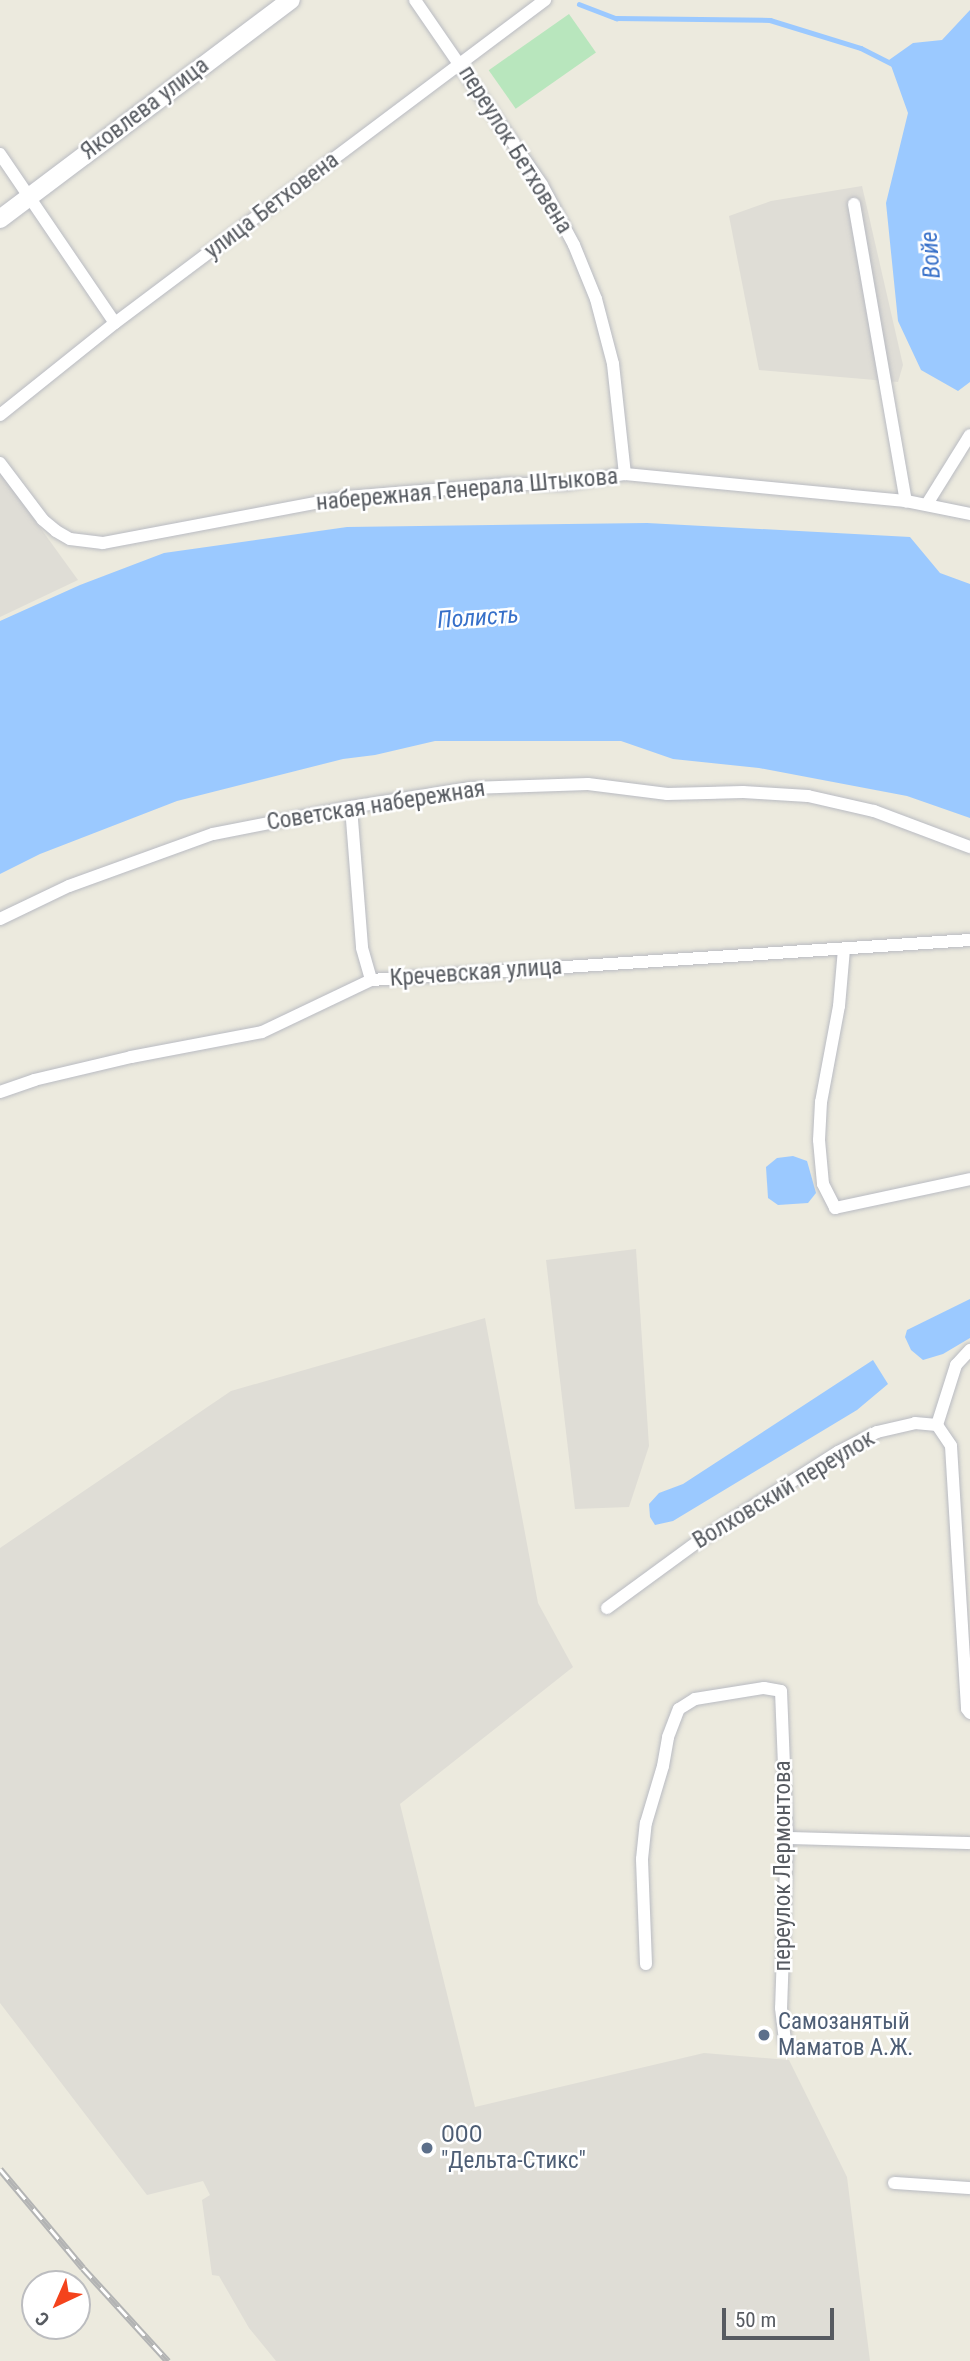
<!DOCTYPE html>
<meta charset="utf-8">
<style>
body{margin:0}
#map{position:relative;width:970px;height:2361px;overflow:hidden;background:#eceade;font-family:"Roboto Condensed",sans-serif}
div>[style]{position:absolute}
.industrial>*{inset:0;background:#dfddd6}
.green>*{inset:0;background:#b8e6bd;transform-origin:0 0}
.water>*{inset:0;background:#9bc9ff}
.stream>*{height:4.5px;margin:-2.25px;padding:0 2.25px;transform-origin:2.25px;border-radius:2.25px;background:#9bc9ff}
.roads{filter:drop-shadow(0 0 2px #b9bbc2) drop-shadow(0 0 2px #b9bbc2)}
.street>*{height:12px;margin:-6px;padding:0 6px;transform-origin:6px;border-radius:6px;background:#fff}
.secondary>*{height:18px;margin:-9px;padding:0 9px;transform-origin:9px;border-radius:9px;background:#fff}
.rail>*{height:7px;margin-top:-3.5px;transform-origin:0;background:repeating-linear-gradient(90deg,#fff 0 13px,#b3b4b4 0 26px);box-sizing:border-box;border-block:2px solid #b3b4b4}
.dots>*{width:19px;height:19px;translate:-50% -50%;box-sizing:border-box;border:4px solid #fff;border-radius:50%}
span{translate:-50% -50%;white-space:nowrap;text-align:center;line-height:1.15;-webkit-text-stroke:5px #fff;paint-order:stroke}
.street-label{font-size:23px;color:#575b61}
.service-label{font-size:23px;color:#4e5e75}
.left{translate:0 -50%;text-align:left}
.water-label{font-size:24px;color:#3770c9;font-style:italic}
.north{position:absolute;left:21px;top:2270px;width:70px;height:70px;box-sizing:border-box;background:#fff;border:2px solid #bcbdc0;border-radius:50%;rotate:224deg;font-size:19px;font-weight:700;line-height:28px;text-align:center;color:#575b61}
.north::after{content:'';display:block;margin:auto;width:24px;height:32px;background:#f4431c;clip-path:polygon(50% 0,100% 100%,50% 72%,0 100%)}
.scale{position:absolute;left:722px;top:2308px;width:112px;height:32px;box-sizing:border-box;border:4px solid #575b61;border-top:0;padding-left:9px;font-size:21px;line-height:24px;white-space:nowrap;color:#575b61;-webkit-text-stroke:5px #fff;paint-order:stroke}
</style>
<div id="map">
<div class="industrial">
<i style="clip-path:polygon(862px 186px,903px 365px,898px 382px,759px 370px,729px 216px,771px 201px)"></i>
<i style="clip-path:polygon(0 472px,78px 580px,0 617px)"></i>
<i style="clip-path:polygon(636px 1249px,649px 1446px,629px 1507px,575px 1509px,546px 1260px)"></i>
<i style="clip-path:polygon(485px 1318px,538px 1603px,573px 1667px,400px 1804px,475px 2107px,704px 2053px,789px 2060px,847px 2177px,870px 2361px,276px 2361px,249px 2328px,219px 2276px,212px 2275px,202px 2200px,210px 2195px,203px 2181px,147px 2195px,0 2003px,0 1548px,231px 1391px)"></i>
</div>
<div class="green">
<i style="left:569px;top:14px;width:47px;height:98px;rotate:55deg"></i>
</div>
<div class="water">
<i style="clip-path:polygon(970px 10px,970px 382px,958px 391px,921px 370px,898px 321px,886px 203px,908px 113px,889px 60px,913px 43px,942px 40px)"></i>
<i style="clip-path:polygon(647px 523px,910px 537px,940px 573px,970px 584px,970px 818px,907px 796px,759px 768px,673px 759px,621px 741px,435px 741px,375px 755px,343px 759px,177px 801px,40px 854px,0 874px,0 621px,80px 585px,164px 553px,347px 527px)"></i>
<i style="clip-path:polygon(793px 1156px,807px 1161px,816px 1193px,808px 1203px,778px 1205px,768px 1198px,766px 1167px,777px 1158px)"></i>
<i style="clip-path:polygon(970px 1299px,970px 1338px,943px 1354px,923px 1360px,911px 1350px,905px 1337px,907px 1330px)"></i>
<i style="clip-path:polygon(873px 1360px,888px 1384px,857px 1410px,673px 1521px,655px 1525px,650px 1517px,649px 1504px,659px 1493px,683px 1484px)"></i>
</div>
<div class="stream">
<i style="left:579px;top:4px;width:40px;rotate:21deg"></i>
<i style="left:616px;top:18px;width:154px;rotate:0.7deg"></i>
<i style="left:770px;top:20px;width:95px;rotate:17.1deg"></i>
<i style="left:861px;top:48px;width:36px;rotate:27deg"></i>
</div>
<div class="roads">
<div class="street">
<i style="left:415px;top:0;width:224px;rotate:55.5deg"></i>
<i style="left:542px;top:185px;width:68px;rotate:61.9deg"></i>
<i style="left:574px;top:245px;width:58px;rotate:67.8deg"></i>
<i style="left:596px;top:299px;width:67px;rotate:75.3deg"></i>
<i style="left:613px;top:364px;width:111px;rotate:83.8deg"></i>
<i style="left:0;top:154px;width:204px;rotate:55.8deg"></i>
<i style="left:854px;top:204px;width:302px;rotate:80.1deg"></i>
<i style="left:0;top:415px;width:147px;rotate:-38.7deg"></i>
<i style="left:115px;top:323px;width:538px;rotate:-36.91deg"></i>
<i style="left:0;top:463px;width:71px;rotate:53deg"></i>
<i style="left:43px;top:520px;width:17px;rotate:40deg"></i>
<i style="left:56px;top:531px;width:16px;rotate:30deg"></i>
<i style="left:70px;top:539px;width:33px;rotate:7deg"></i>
<i style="left:103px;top:543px;width:248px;rotate:-10.7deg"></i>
<i style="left:347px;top:497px;width:164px;rotate:-4.6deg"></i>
<i style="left:510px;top:484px;width:55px"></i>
<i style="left:565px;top:484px;width:61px;rotate:-9.5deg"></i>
<i style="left:625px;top:474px;width:282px;rotate:5.5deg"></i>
<i style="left:906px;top:501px;width:65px;rotate:11.5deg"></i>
<i style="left:927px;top:504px;width:81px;rotate:-58.1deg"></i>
<i style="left:351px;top:807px;width:141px;rotate:85.5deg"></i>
<i style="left:362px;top:948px;width:33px;rotate:74deg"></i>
<i style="left:0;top:919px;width:76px;rotate:-25.6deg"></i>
<i style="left:69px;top:886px;width:153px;rotate:-19.9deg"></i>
<i style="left:213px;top:834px;width:141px;rotate:-11.1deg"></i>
<i style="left:351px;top:807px;width:121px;rotate:-9.1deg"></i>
<i style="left:470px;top:788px;width:118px;rotate:-1.9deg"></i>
<i style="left:588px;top:784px;width:80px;rotate:7.2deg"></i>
<i style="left:667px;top:794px;width:76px;rotate:-1.5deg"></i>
<i style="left:743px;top:792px;width:65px;rotate:3.5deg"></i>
<i style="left:808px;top:796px;width:68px;rotate:12.8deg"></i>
<i style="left:874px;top:811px;width:103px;rotate:20.6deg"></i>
<i style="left:844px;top:949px;width:57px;rotate:95deg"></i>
<i style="left:839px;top:1006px;width:98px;rotate:100.6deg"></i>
<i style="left:821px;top:1102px;width:38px;rotate:93deg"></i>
<i style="left:819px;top:1140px;width:44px;rotate:84.8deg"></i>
<i style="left:823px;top:1184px;width:27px;rotate:63deg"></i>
<i style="left:835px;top:1208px;width:138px;rotate:-12.1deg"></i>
<i style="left:0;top:1092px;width:36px;rotate:-19deg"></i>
<i style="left:34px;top:1080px;width:100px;rotate:-13.3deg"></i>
<i style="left:131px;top:1057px;width:133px;rotate:-10.8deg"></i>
<i style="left:262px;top:1032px;width:121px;rotate:-25.5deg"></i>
<i style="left:371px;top:980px;width:600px;rotate:-3.82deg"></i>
<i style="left:937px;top:1425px;width:25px;rotate:56deg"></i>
<i style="left:951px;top:1446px;width:263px;rotate:86.5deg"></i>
<i style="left:967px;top:1709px;width:5px;rotate:53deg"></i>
<i style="left:937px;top:1425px;width:63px;rotate:-72.4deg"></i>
<i style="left:956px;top:1365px;width:21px;rotate:-47deg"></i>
<i style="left:607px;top:1608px;width:115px;rotate:-36.2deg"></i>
<i style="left:700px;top:1540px;width:164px;rotate:-32.5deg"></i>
<i style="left:838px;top:1452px;width:44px;rotate:-27.1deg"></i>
<i style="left:877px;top:1432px;width:39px;rotate:-13deg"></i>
<i style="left:915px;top:1423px;width:22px;rotate:5deg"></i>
<i style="left:787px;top:1838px;width:183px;rotate:1.6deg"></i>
<i style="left:646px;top:1964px;width:105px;rotate:-92.2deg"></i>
<i style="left:642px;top:1859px;width:36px;rotate:-84deg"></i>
<i style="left:646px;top:1823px;width:59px;rotate:-73.4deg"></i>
<i style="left:663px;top:1766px;width:29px;rotate:-80deg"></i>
<i style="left:668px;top:1737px;width:30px;rotate:-69deg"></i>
<i style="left:679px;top:1709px;width:19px;rotate:-32deg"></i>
<i style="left:695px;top:1699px;width:70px;rotate:-9.1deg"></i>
<i style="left:764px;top:1688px;width:17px;rotate:10deg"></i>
<i style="left:781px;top:1691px;width:147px;rotate:87.7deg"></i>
<i style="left:787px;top:1838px;width:170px;rotate:92deg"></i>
<i style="left:781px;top:2008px;width:33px;rotate:83deg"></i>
<i style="left:894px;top:2183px;width:76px;rotate:3.8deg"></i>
</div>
<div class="secondary">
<i style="left:0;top:219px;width:364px;rotate:-37deg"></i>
</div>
</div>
<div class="rail">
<i style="left:0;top:2169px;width:129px;rotate:50deg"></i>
<i style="left:83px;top:2268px;width:126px;rotate:47.6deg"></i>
</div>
<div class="dots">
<i style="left:764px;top:2035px;background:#5c6f8a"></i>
<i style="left:427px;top:2148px;background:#5c6f8a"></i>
</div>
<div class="street-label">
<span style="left:145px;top:109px;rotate:-37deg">Яковлева улица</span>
<span style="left:515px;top:150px;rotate:58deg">переулок Бетховена</span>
<span style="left:272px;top:206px;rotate:-37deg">улица Бетховена</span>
<span style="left:467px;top:490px;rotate:-5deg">набережная Генерала Штыкова</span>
<span style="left:376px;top:806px;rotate:-9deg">Советская набережная</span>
<span style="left:476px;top:973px;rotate:-4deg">Кречевская улица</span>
<span style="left:784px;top:1490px;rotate:-31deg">Волховский переулок</span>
<span style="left:783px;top:1866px;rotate:-90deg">переулок Лермонтова</span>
</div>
<div class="service-label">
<span class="left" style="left:778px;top:2035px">Самозанятый<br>Маматов А.Ж.</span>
<span class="left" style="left:441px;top:2148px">ООО<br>"Дельта-Стикс"</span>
</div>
<div class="water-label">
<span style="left:931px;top:255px;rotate:-94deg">Войе</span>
<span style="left:478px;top:618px;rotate:-4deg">Полисть</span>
</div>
<div class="north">С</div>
<div class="scale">50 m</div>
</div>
